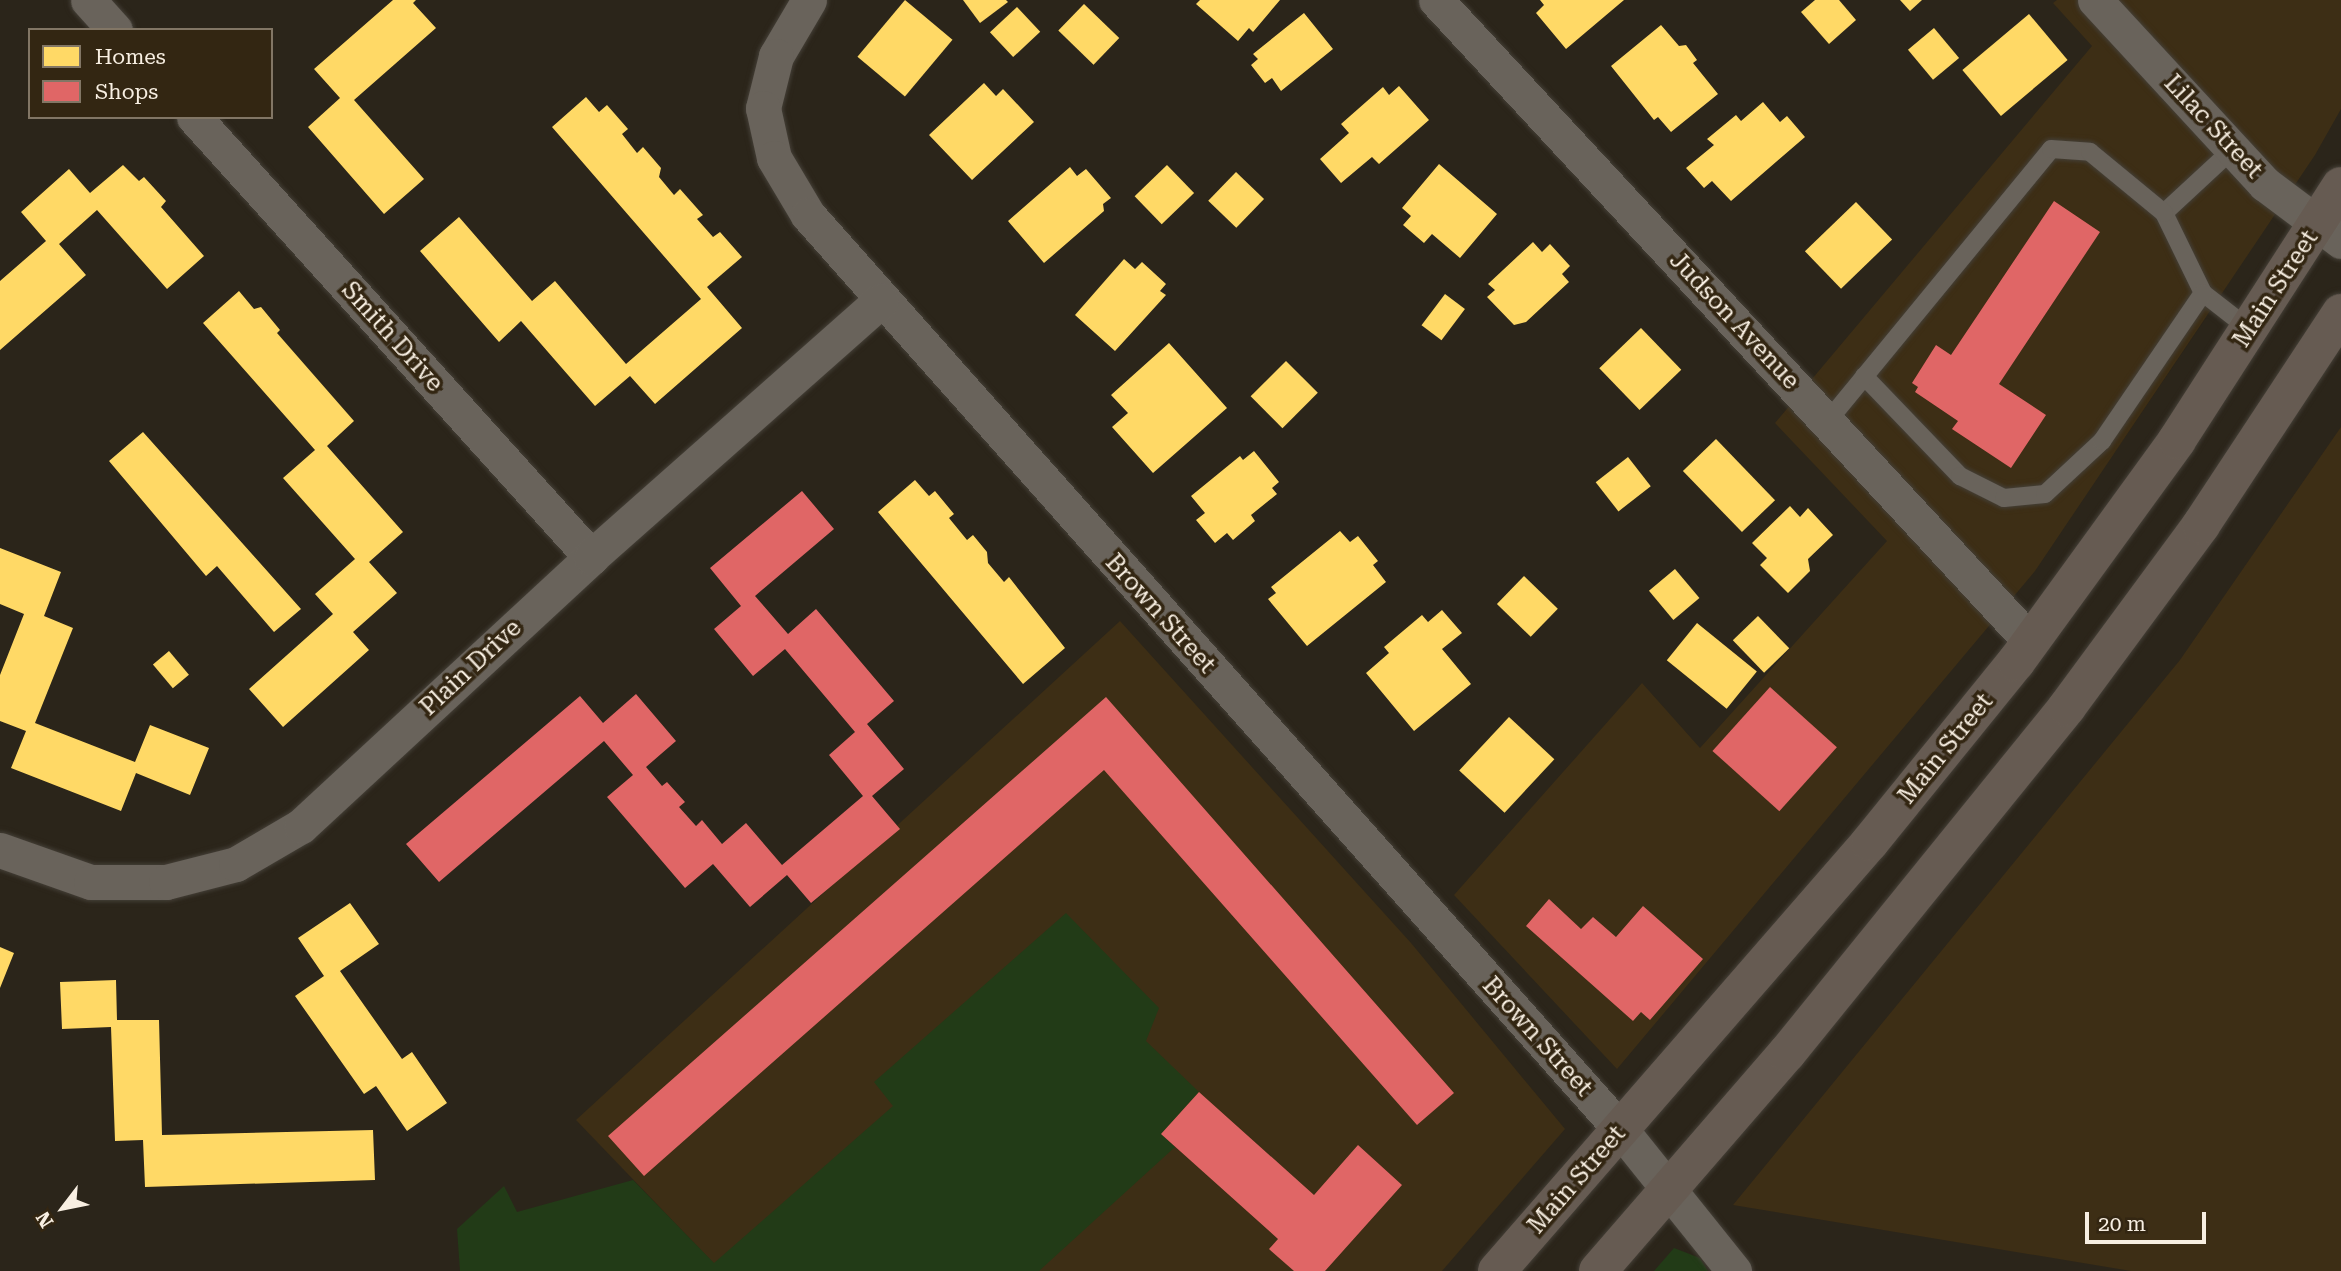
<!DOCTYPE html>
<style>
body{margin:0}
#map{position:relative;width:2341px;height:1271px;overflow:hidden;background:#2b251a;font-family:"Roboto Serif",serif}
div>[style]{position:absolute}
.built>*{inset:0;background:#3d2e15}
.green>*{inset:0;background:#223b17}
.homes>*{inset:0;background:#ffd966;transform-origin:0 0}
.shops>*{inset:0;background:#e06666;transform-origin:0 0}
.roads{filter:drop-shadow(0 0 2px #443f37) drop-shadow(0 0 2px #443f37)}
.lane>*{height:18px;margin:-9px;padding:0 9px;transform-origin:9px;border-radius:9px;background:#69635b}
.street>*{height:35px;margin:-17.5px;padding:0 17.5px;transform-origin:17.5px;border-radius:17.5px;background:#69635b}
.primary>*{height:38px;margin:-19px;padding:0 19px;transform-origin:19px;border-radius:19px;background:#665b52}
span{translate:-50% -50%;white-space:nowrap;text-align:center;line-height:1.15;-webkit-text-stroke:7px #332612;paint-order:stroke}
.street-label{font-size:24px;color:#f8efe2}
.legend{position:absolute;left:28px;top:28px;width:245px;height:91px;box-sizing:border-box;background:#332612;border:2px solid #827665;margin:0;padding:9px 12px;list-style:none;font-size:21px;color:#f8efe2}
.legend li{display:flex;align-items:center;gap:14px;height:35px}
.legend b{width:35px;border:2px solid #827665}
.north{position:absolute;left:28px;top:1173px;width:70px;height:70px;-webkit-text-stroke:5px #332612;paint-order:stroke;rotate:238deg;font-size:19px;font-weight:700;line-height:28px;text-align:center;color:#f8efe2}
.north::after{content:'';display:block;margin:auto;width:24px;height:32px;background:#f8efe2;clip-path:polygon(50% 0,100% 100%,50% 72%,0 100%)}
.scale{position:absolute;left:2085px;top:1212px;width:121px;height:32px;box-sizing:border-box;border:4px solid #f8efe2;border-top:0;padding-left:9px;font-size:21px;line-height:24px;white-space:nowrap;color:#f8efe2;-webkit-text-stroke:5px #332612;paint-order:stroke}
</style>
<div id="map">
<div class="built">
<i style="clip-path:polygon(2057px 0,2341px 0,2341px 109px,2315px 155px,2035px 571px,1617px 1069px,1454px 895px,1642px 683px,1700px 748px,1887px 541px,1775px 423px,2092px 46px,2053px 3px)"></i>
<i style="clip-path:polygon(2341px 427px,2341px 1271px,2131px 1271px,1733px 1205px,2180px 660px)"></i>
<i style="clip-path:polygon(1120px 621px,1411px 943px,1565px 1129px,1442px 1271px,721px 1271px,576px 1120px)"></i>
</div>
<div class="green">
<i style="clip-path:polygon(1066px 913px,1159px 1008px,1146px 1041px,1199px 1092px,1161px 1134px,1175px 1147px,1039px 1271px,460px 1271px,457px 1229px,504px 1186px,517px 1212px,633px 1180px,714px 1263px,893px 1106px,874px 1082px)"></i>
<i style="clip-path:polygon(1674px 1248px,1700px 1258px,1708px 1271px,1654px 1271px)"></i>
</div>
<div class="homes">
<i style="clip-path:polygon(393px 0,416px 0,413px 3px,436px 28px,354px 100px,424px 179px,384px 214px,308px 127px,340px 98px,314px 69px)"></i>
<i style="left:905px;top:0;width:62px;height:74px;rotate:40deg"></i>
<i style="clip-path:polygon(963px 0,1006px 0,1008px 2px,980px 23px)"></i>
<i style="clip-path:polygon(1200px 0,1280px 0,1253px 32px,1249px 28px,1238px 41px,1196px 4px)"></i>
<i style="clip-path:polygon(1540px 0,1624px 0,1566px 49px,1536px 13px,1544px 5px)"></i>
<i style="clip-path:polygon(1815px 0,1839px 0,1856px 20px,1829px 44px,1801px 12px)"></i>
<i style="clip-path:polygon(1900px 0,1922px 0,1910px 11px)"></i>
<i style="left:1084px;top:4px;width:49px;height:37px;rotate:44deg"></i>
<i style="left:1017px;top:7px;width:34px;height:37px;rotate:47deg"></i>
<i style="clip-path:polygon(1304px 13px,1333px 49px,1281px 91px,1272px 78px,1265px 83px,1251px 65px,1258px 59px,1253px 54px)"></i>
<i style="left:2029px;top:14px;width:60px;height:87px;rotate:50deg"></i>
<i style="clip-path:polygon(1661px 25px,1679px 46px,1686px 45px,1697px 60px,1693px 63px,1718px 94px,1671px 132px,1658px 117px,1654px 120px,1611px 66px)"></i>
<i style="left:1934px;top:28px;width:39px;height:34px;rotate:50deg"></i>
<i style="clip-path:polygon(984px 83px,996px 96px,1003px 89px,1034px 122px,972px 180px,929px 135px)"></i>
<i style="clip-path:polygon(1399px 86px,1429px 120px,1379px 164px,1372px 157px,1341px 183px,1320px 159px,1349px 133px,1341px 124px,1383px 87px,1389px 95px)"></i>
<i style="clip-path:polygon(586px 97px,599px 112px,607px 105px,628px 129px,622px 134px,637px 153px,643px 147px,661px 168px,659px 177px,674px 195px,680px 189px,703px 215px,697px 219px,713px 237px,720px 232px,742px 257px,707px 287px,742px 328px,655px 404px,630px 376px,595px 406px,521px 321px,499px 342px,420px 251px,459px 217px,532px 301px,555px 281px,626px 364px,701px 299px,552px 127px)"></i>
<i style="clip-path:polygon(1763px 102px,1780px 122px,1787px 116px,1805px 137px,1731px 201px,1712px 181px,1704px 188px,1686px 168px,1714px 145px,1707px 139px,1736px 115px,1741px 121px)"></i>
<i style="clip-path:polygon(1439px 164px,1497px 214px,1460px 258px,1432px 234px,1424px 243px,1403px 225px,1411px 216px,1402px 208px)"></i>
<i style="clip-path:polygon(123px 165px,139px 181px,144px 177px,166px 201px,161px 207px,204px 256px,167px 289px,97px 210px,59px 244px,86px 275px,0 350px,0 281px,46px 241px,21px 212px,69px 169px,90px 193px)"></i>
<i style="left:1167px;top:165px;width:39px;height:45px;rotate:46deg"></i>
<i style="clip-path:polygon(1070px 167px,1077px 176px,1086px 169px,1111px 198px,1103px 204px,1104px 211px,1044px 263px,1008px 221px)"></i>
<i style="left:1236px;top:172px;width:39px;height:40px;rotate:44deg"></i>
<i style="left:1856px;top:202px;width:52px;height:71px;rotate:46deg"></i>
<i style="clip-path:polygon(1533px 242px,1542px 252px,1550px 244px,1570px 266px,1562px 274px,1569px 282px,1526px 322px,1514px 325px,1487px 297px,1495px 290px,1488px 284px)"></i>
<i style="clip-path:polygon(1124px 259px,1135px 269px,1142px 262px,1166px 284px,1160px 291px,1166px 295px,1115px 351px,1075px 315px)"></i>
<i style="clip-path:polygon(239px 291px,254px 309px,261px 307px,280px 330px,277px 333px,354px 421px,327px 446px,403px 532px,369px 562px,397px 593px,353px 632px,369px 650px,283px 727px,249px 689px,333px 614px,315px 594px,355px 559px,283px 478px,315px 450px,203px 323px)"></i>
<i style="left:1445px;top:294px;width:25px;height:39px;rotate:37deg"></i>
<i style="left:1641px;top:328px;width:58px;height:58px;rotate:46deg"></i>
<i style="clip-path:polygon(1169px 343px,1227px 408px,1153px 473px,1112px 427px,1128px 413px,1111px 395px)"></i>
<i style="left:1286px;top:361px;width:45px;height:50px;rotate:45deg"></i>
<i style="clip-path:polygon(143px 432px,301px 609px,274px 632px,217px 566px,206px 576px,109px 461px)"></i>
<i style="left:1716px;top:439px;width:85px;height:46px;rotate:46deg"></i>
<i style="clip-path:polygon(1254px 451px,1279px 482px,1272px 488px,1277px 494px,1251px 515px,1255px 521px,1233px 540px,1227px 533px,1215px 543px,1196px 520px,1205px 513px,1191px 496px,1240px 456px,1243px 460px)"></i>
<i style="left:1628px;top:457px;width:37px;height:41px;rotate:52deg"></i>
<i style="clip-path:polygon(915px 480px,929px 496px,935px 491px,954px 514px,949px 518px,967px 540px,973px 535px,987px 552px,988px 563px,1004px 582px,1009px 577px,1065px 648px,1023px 684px,878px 512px)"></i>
<i style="clip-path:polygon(1790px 506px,1800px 517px,1808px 508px,1833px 535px,1808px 559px,1810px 571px,1788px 593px,1760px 565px,1767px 558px,1752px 543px)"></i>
<i style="clip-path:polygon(1340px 531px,1350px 542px,1358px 536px,1378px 561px,1373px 565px,1386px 582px,1307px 646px,1268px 599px,1276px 593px,1271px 587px)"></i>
<i style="clip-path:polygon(0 548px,61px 572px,44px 616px,73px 628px,35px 723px,135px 762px,150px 725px,209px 748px,190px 795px,136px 773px,121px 811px,11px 768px,26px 731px,0 721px,0 675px,24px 614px,0 604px)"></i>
<i style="left:1675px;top:569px;width:38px;height:34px;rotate:50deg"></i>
<i style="left:1524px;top:576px;width:47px;height:39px;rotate:44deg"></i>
<i style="clip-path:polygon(1442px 610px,1462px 633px,1442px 649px,1471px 684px,1414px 731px,1366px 673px,1389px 653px,1384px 647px,1422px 615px,1428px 622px)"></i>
<i style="left:1758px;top:616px;width:45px;height:35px;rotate:46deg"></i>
<i style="left:1697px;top:623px;width:77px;height:48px;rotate:39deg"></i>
<i style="left:169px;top:651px;width:31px;height:21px;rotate:50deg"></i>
<i style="left:1509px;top:717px;width:62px;height:73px;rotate:43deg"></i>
<i style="clip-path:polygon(350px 903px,379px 944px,340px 971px,402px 1059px,412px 1052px,447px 1103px,407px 1131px,376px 1086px,364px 1094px,295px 996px,324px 976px,298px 938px)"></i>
<i style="clip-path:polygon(0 947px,14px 953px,0 988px)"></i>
<i style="clip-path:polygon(116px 980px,117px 1020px,159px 1020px,162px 1135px,373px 1130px,375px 1180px,145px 1187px,143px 1140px,115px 1141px,111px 1027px,62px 1029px,60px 982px)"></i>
</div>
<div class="shops">
<i style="clip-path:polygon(2054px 201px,2100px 232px,1999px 384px,2046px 415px,2011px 468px,1952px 429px,1958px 421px,1915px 392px,1918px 387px,1912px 383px,1936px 345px,1951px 355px)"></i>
<i style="clip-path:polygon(802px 491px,834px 529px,755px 596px,788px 634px,816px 609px,894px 701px,867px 724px,904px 769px,872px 796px,900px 829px,811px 903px,787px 875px,750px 907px,713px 864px,685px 888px,607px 797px,633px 775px,604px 741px,439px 882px,406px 844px,580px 696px,603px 723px,636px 694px,676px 741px,646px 767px,662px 786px,667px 782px,685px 802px,679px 807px,696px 826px,702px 820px,722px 844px,746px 823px,782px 865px,863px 796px,829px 755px,855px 732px,785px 649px,753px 676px,714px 629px,741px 606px,710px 568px)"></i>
<i style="left:1770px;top:687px;width:90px;height:86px;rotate:42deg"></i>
<i style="clip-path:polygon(1106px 697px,1454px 1093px,1417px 1125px,1104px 770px,644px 1176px,608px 1136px)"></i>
<i style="clip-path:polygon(1549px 899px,1581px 929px,1593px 917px,1616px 937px,1643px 906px,1703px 959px,1650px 1020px,1641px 1012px,1633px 1021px,1526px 926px)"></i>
<i style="clip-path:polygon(1199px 1092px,1314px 1195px,1358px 1145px,1402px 1185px,1325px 1271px,1294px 1271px,1269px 1249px,1278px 1239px,1161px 1134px)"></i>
</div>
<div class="roads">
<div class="lane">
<i style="left:2233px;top:149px;width:94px;rotate:137.2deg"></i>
<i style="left:2164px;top:213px;width:89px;rotate:64deg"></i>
<i style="left:2203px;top:293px;width:58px;rotate:38deg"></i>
<i style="left:1864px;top:376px;width:139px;rotate:46.2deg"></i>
<i style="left:1960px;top:476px;width:49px;rotate:26.6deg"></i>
<i style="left:2004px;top:498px;width:41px;rotate:-5.6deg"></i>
<i style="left:2045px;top:494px;width:78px;rotate:-42.9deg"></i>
<i style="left:2102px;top:441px;width:179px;rotate:-55.7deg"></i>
<i style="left:1827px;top:422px;width:353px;rotate:-50.6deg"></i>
<i style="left:2051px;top:149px;width:39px;rotate:4deg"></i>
<i style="left:2090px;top:152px;width:96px;rotate:39.5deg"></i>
</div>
<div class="street">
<i style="left:88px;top:0;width:40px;rotate:48deg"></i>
<i style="left:809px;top:0;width:65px;rotate:120.5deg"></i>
<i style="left:776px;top:56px;width:54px;rotate:104deg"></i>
<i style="left:763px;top:108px;width:51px;rotate:77.6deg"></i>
<i style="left:774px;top:158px;width:66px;rotate:59.2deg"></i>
<i style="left:808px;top:215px;width:1224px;rotate:48.38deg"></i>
<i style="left:1621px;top:1130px;width:181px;rotate:51.3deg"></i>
<i style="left:1436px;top:0;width:875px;rotate:47.18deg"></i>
<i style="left:2095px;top:0;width:251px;rotate:47.3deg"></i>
<i style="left:2265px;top:184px;width:95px;rotate:36.9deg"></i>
<i style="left:194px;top:117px;width:593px;rotate:47.94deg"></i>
<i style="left:0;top:850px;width:96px;rotate:19.4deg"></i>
<i style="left:91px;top:882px;width:75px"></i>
<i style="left:166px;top:882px;width:72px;rotate:-14.4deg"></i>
<i style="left:236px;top:864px;width:75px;rotate:-30.3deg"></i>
<i style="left:301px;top:826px;width:396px;rotate:-42.8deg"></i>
<i style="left:591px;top:557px;width:387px;rotate:-41.5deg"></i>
</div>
<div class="primary">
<i style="left:1497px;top:1271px;width:568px;rotate:-48.99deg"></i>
<i style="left:1870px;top:842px;width:232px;rotate:-51deg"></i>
<i style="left:2016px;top:662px;width:274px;rotate:-54deg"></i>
<i style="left:2177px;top:440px;width:302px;rotate:-57.2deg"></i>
<i style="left:1598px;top:1271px;width:289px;rotate:-49.1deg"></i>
<i style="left:1787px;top:1053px;width:445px;rotate:-51deg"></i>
<i style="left:2067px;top:707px;width:226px;rotate:-53.6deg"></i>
<i style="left:2201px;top:525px;width:254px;rotate:-56.6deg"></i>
</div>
</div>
<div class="street-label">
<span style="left:2213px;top:127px;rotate:47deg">Lilac Street</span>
<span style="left:2276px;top:289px;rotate:-57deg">Main Street</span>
<span style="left:1734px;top:321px;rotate:47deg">Judson Avenue</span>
<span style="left:392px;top:337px;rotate:48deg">Smith Drive</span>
<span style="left:1160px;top:614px;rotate:48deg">Brown Street</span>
<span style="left:471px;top:668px;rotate:-43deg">Plain Drive</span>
<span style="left:1946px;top:749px;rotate:-51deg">Main Street</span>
<span style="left:1537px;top:1037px;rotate:48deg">Brown Street</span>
<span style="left:1577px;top:1180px;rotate:-49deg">Main Street</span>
</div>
<ul class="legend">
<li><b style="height:19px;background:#ffd966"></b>Homes</li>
<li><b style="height:19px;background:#e06666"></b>Shops</li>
</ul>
<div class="north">N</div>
<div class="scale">20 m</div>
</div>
